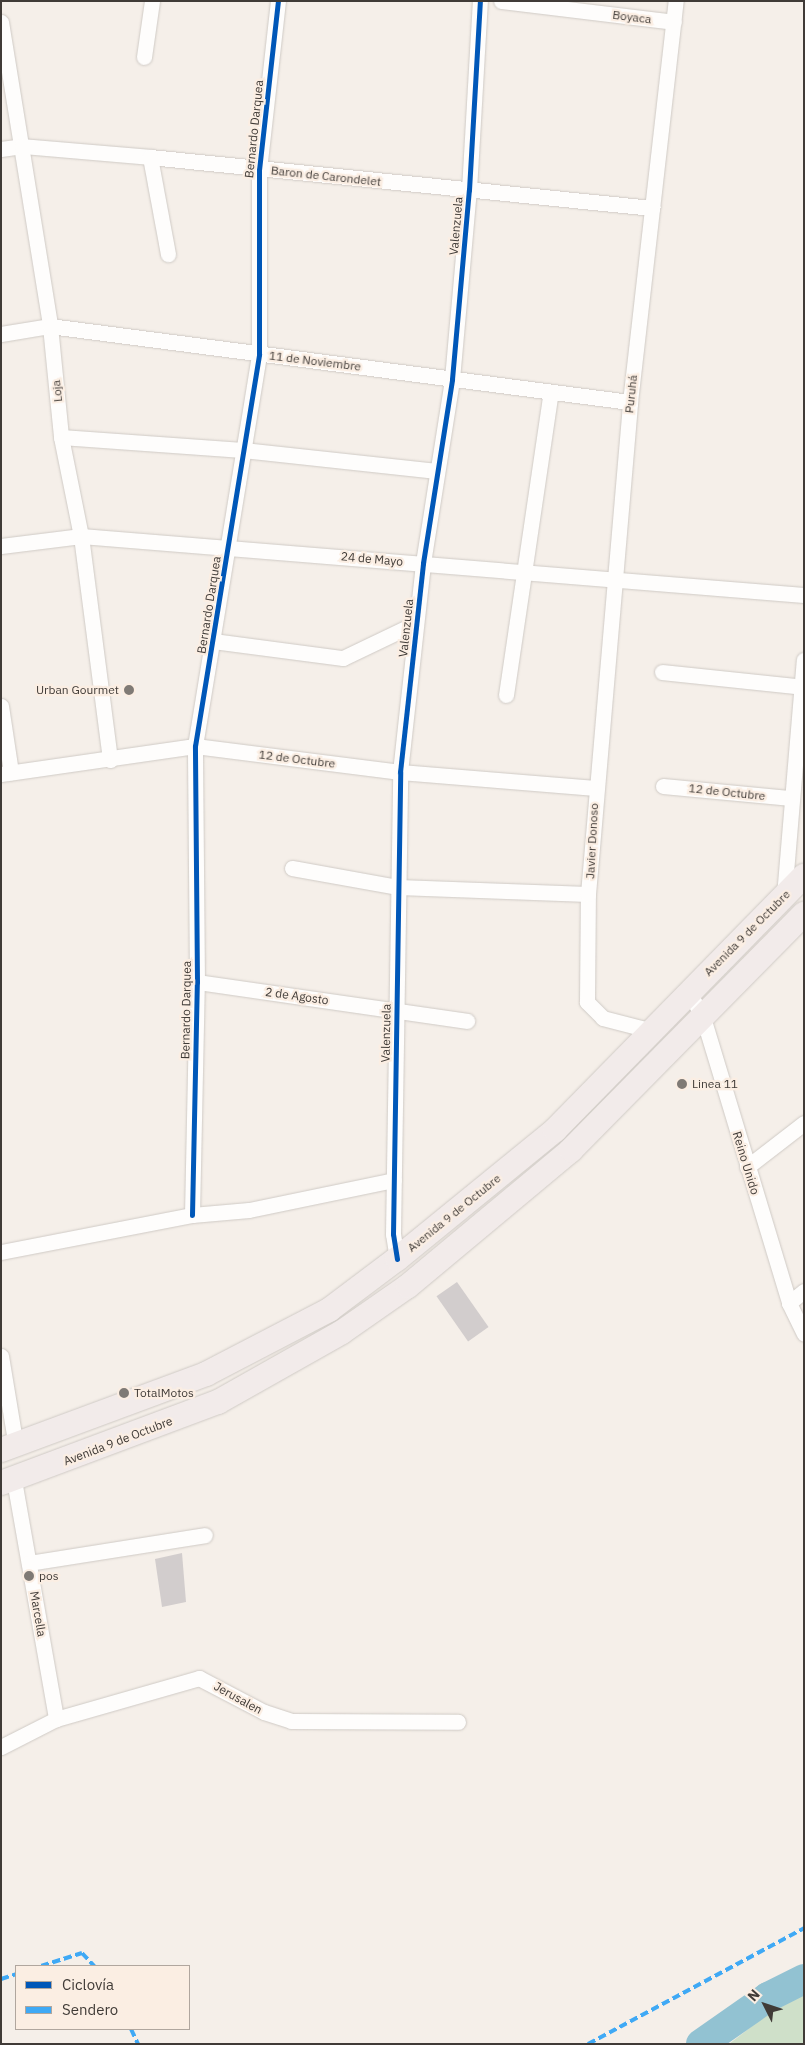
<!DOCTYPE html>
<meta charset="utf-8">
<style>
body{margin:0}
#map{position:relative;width:805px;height:2045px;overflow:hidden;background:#f5efe9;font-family:"IBM Plex Sans",sans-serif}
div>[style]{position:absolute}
.green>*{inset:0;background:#cfe0c9}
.river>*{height:30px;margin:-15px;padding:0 15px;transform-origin:15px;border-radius:15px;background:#92c2d2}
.building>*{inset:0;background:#d2cdcd;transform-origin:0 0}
.roads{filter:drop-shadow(0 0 1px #cfcac5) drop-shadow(0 0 1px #cfcac5)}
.minor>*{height:15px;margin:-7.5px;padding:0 7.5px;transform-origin:7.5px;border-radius:7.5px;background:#fefdfc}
.primary>*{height:24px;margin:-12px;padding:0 12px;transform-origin:12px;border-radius:12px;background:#f2ebea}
.quiet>*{height:4px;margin-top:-2px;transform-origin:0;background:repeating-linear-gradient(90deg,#3fa9f5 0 8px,transparent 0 12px)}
.cycleway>*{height:5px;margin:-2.5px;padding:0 2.5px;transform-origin:2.5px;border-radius:2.5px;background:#0057b8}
.dots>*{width:14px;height:14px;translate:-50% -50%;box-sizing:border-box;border:2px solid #fbeee3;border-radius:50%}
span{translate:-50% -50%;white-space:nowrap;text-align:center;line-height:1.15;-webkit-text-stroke:4.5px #fbeee3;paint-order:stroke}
.street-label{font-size:12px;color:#403b37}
.poi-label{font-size:12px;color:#403b37}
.right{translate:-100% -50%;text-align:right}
.left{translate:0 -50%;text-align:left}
.frame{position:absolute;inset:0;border:2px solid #403b37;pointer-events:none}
.legend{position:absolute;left:15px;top:1965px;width:175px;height:65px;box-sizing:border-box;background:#fbeee3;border:1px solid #b0a69e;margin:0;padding:6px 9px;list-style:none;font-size:15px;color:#403b37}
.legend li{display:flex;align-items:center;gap:10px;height:25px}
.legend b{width:25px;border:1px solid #b0a69e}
.north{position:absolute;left:740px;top:1980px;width:50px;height:50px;-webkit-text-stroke:4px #fbeee3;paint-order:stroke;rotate:311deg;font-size:14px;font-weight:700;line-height:20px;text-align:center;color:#403b37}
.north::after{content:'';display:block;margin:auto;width:18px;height:22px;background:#403b37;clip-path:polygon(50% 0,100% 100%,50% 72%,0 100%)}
</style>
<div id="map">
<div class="green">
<i style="clip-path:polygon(804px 1995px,804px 2044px,729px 2044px,778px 2006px)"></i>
</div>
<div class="river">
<i style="left:701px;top:2044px;width:82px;rotate:-35deg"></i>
<i style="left:768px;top:1997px;width:40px;rotate:-26.6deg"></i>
</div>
<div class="building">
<i style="left:457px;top:1282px;width:55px;height:25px;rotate:55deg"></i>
<i style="clip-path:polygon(182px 1553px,186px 1602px,162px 1607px,155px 1559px)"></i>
</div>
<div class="roads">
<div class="minor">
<i style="left:501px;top:1px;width:174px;rotate:6.9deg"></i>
<i style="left:1px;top:22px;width:308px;rotate:80.8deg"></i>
<i style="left:50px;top:326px;width:112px;rotate:84.3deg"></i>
<i style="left:61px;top:437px;width:101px;rotate:78.6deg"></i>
<i style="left:81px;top:536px;width:226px;rotate:82.6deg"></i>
<i style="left:144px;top:57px;width:57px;rotate:-81.9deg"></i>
<i style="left:1px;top:149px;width:21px;rotate:-8deg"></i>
<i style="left:22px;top:146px;width:128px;rotate:4.9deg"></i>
<i style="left:150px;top:157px;width:505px;rotate:5.8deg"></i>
<i style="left:150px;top:157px;width:99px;rotate:79.5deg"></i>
<i style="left:1px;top:334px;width:50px;rotate:-9.3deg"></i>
<i style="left:50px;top:326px;width:585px;rotate:7.47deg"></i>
<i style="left:61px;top:437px;width:182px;rotate:4.1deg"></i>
<i style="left:243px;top:450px;width:195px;rotate:6.2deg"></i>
<i style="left:1px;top:546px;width:81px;rotate:-7.1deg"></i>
<i style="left:81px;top:536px;width:725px;rotate:4.67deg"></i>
<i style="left:213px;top:641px;width:131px;rotate:7.5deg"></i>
<i style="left:343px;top:658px;width:81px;rotate:-25.6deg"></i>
<i style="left:662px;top:672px;width:143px;rotate:6deg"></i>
<i style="left:506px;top:695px;width:306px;rotate:-81.6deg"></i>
<i style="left:1px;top:706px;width:67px;rotate:81.4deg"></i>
<i style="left:1px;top:774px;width:196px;rotate:-8.2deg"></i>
<i style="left:195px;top:746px;width:207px;rotate:7.2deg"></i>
<i style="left:400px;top:772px;width:196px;rotate:4.7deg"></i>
<i style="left:663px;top:786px;width:129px;rotate:5.4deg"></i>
<i style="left:292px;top:868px;width:108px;rotate:10.2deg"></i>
<i style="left:398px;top:887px;width:190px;rotate:2.1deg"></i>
<i style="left:784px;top:896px;width:237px;rotate:-85.2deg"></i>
<i style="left:197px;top:982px;width:273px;rotate:8.2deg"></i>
<i style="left:688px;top:992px;width:26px;rotate:58deg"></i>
<i style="left:702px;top:1014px;width:302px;rotate:73.2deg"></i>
<i style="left:789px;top:1303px;width:34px;rotate:64deg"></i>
<i style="left:649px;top:1030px;width:48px;rotate:-165.4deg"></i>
<i style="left:603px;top:1018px;width:23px;rotate:-135deg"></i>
<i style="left:587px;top:1002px;width:108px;rotate:-89.5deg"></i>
<i style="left:588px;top:894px;width:494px;rotate:-85.1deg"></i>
<i style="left:630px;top:402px;width:404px;rotate:-83.5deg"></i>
<i style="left:747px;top:1167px;width:72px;rotate:-37.7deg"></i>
<i style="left:192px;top:1215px;width:233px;rotate:-88.8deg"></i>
<i style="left:197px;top:982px;width:236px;rotate:-90.5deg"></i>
<i style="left:195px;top:746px;width:397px;rotate:-80.7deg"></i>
<i style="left:259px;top:354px;width:184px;rotate:-90deg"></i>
<i style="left:259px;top:170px;width:170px;rotate:-83.6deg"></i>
<i style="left:1px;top:1252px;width:195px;rotate:-11deg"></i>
<i style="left:192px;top:1215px;width:57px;rotate:-5deg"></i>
<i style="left:249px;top:1210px;width:148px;rotate:-11.7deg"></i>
<i style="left:397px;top:1259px;width:25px;rotate:-99deg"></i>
<i style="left:393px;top:1234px;width:462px;rotate:-89.1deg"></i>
<i style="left:400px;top:772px;width:210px;rotate:-83.7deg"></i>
<i style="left:423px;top:563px;width:186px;rotate:-81deg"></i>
<i style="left:452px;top:379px;width:190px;rotate:-84.9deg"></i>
<i style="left:469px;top:190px;width:189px;rotate:-86.7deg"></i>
<i style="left:789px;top:1303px;width:19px;rotate:-39deg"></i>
<i style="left:1px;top:1356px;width:92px;rotate:80.6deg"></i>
<i style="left:14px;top:1480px;width:243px;rotate:80deg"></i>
<i style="left:29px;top:1563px;width:178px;rotate:-9deg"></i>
<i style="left:1px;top:1747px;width:62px;rotate:-27deg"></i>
<i style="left:56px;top:1719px;width:149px;rotate:-16deg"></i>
<i style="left:199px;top:1678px;width:73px;rotate:27.6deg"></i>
<i style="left:264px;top:1712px;width:28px;rotate:18deg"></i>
<i style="left:291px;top:1721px;width:167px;rotate:0.3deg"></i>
</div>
<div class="primary">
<i style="left:1px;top:1450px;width:219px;rotate:-20.3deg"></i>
<i style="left:206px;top:1374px;width:139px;rotate:-27.5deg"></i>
<i style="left:329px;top:1310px;width:85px;rotate:-36.9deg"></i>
<i style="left:397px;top:1259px;width:204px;rotate:-39.2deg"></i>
<i style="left:555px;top:1130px;width:356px;rotate:-45.6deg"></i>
<i style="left:1px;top:1483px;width:232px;rotate:-20.5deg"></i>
<i style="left:218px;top:1402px;width:142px;rotate:-29.4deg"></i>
<i style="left:342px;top:1332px;width:80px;rotate:-34.9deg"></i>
<i style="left:408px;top:1286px;width:212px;rotate:-39.8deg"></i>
<i style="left:571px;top:1150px;width:332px;rotate:-45.4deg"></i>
</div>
</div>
<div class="quiet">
<i style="left:41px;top:1966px;width:43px;rotate:-17.6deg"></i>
<i style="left:82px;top:1953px;width:18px;rotate:47deg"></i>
<i style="left:1px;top:1979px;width:16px;rotate:-18deg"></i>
<i style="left:131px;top:2029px;width:17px;rotate:65deg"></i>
<i style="left:588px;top:2044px;width:245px;rotate:-28.2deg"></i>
</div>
<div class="cycleway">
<i style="left:192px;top:1215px;width:233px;rotate:-88.8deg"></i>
<i style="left:197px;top:982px;width:236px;rotate:-90.5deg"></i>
<i style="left:195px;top:746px;width:397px;rotate:-80.7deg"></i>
<i style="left:259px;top:354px;width:184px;rotate:-90deg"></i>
<i style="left:259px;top:170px;width:170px;rotate:-83.6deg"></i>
<i style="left:397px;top:1259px;width:25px;rotate:-99deg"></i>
<i style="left:393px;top:1234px;width:462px;rotate:-89.1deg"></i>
<i style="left:400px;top:772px;width:210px;rotate:-83.7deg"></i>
<i style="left:423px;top:563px;width:186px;rotate:-81deg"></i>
<i style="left:452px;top:379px;width:190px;rotate:-84.9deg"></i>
<i style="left:469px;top:190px;width:189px;rotate:-86.7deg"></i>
</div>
<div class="dots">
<i style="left:129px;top:690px;background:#7f7a75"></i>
<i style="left:682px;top:1084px;background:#7f7a75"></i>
<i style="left:124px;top:1393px;background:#7f7a75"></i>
<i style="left:29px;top:1576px;background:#7f7a75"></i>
</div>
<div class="street-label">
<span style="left:632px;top:17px;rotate:7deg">Boyaca</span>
<span style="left:254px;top:129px;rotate:-84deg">Bernardo Darquea</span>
<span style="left:326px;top:176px;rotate:6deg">Baron de Carondelet</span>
<span style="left:456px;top:226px;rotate:-85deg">Valenzuela</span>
<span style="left:315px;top:361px;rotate:7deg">11 de Noviembre</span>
<span style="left:57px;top:391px;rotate:-96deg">Loja</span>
<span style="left:631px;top:394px;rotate:-84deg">Puruhá</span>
<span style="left:372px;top:559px;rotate:5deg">24 de Mayo</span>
<span style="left:209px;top:605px;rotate:-81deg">Bernardo Darquea</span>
<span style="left:406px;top:628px;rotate:-84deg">Valenzuela</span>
<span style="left:297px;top:759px;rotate:7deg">12 de Octubre</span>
<span style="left:727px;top:792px;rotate:6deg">12 de Octubre</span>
<span style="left:592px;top:841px;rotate:-87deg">Javier Donoso</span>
<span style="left:747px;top:933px;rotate:-45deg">Avenida 9 de Octubre</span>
<span style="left:297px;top:996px;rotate:8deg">2 de Agosto</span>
<span style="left:186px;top:1010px;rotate:-89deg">Bernardo Darquea</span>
<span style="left:386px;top:1033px;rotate:-89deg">Valenzuela</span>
<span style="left:746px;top:1163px;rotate:73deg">Reino Unido</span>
<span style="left:454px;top:1213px;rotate:-39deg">Avenida 9 de Octubre</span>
<span style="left:118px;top:1441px;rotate:-21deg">Avenida 9 de Octubre</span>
<span style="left:38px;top:1614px;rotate:80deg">Marcella</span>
<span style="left:238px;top:1698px;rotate:29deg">Jerusalen</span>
</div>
<div class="poi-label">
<span class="right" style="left:119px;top:690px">Urban Gourmet</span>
<span class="left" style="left:692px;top:1084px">Linea 11</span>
<span class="left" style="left:134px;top:1393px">TotalMotos</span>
<span class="left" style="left:39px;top:1576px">pos</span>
</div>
<div class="frame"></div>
<ul class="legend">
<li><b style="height:6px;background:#0057b8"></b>Ciclovía</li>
<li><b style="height:6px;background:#3fa9f5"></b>Sendero</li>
</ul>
<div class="north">N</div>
</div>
